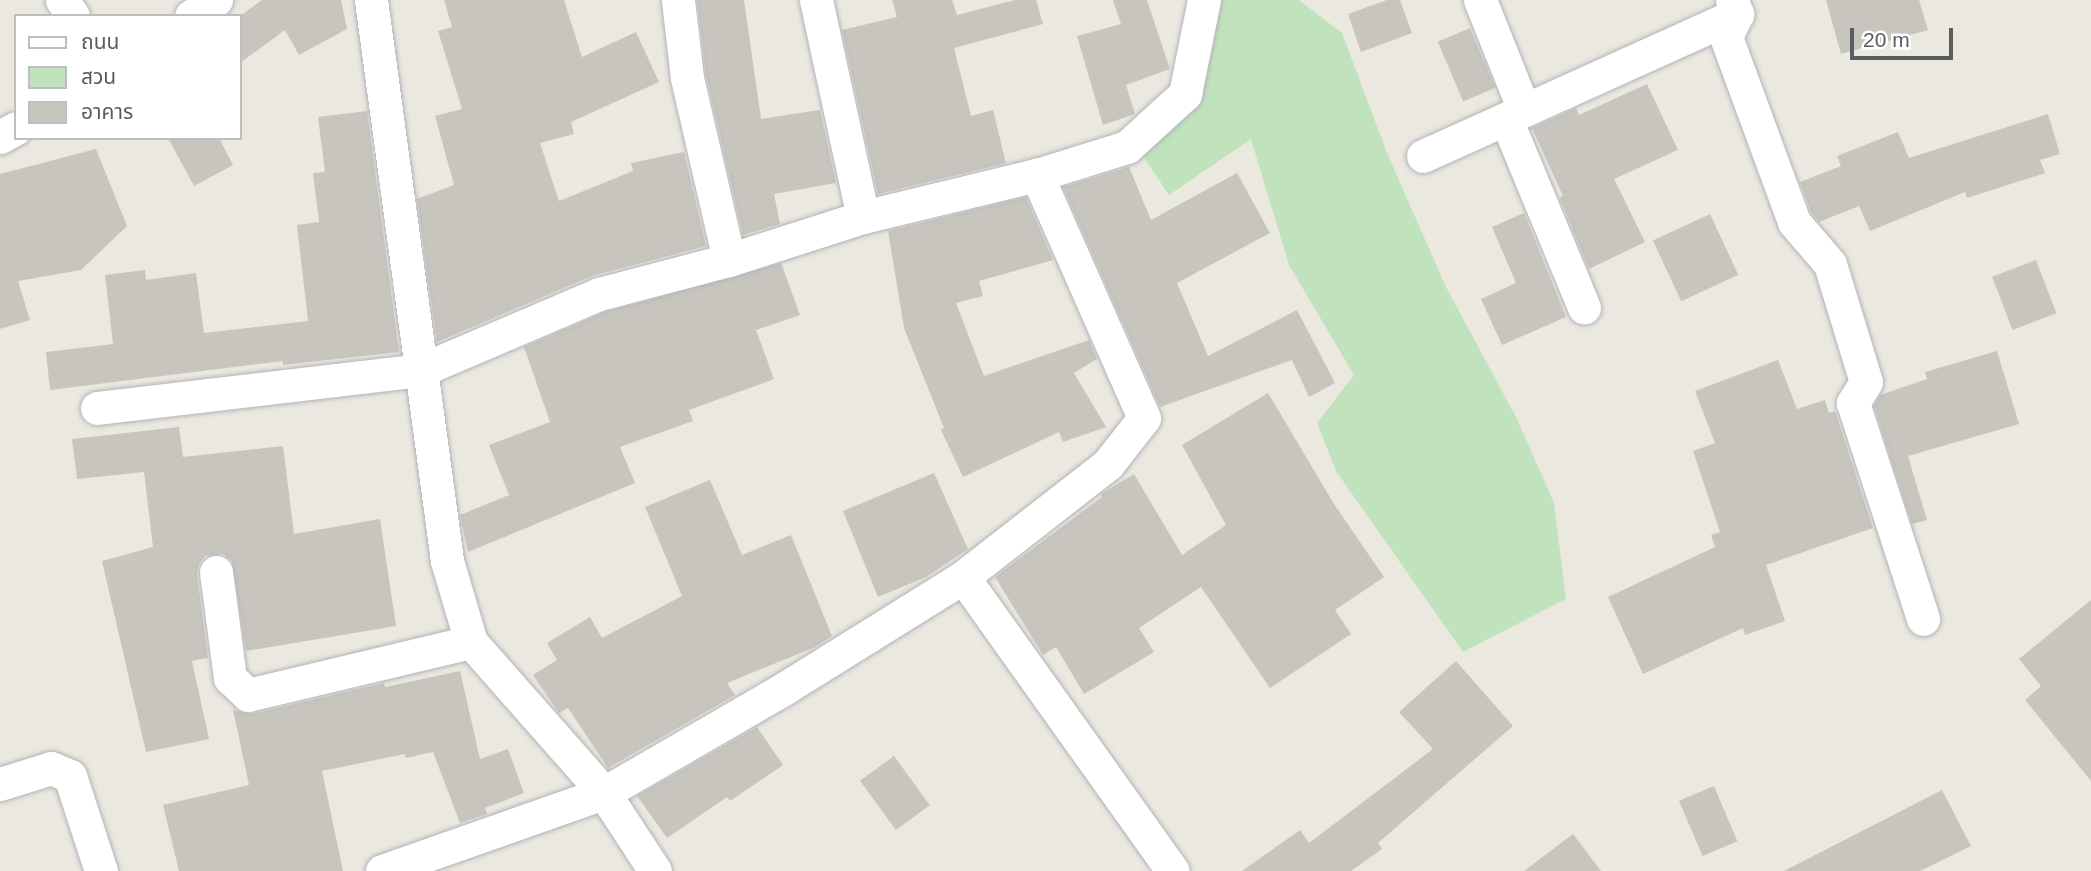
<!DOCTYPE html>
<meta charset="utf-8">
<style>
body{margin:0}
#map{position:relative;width:2091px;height:871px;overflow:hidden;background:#ebe8e0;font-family:Arial,"Noto Sans Thai",sans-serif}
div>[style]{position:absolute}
.green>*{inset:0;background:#c0e2bd}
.building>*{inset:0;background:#c8c5bf;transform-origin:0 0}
.roads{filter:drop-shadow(0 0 2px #b1b4b7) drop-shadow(0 0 2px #b1b4b7)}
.street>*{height:33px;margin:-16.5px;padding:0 16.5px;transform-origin:16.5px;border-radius:16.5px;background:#fff}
span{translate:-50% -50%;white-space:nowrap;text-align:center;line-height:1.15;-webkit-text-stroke:5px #fff;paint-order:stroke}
.legend{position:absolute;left:14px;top:14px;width:228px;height:126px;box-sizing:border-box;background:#fff;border:2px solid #bdbebf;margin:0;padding:9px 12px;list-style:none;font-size:21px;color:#595d60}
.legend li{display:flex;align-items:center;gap:14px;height:35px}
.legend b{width:35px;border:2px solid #bdbebf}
.scale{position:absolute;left:1850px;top:28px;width:103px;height:32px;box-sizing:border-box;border:4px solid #595d60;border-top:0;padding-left:9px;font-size:21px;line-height:24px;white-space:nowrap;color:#595d60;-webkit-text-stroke:5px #fff;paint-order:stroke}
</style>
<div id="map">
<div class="green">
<i style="clip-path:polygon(1218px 0,1299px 0,1342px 33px,1387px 153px,1446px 287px,1517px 419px,1554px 503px,1566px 599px,1463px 652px,1336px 471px,1317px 423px,1354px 375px,1289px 265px,1251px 139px,1169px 195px,1141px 153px,1206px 73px)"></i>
</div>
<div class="building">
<i style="clip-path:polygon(262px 0,341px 0,347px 29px,299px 55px,285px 30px,240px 63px,240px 16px)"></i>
<i style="clip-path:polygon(444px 0,564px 0,582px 57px,636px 32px,659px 82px,571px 122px,574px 134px,540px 143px,559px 201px,633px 171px,631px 163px,684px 152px,706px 246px,592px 276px,437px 342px,417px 199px,454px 185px,435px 116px,462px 109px,438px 31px,452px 27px)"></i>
<i style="clip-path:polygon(697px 0,744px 0,761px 119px,820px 110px,836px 183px,774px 194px,780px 224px,743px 235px,706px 75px)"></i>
<i style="clip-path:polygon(892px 0,952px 0,957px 15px,1015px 0,1036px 0,1043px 24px,954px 48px,971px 116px,993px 110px,1006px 163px,878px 194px,842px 30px,897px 17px)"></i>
<i style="clip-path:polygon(1113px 0,1147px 0,1170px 69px,1126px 85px,1135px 114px,1103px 125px,1077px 36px,1121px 24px)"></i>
<i style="clip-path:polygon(1387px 0,1400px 0,1412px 33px,1361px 52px,1348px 14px)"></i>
<i style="clip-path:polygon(1826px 0,1919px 0,1928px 30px,1841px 54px)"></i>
<i style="left:1470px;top:28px;width:65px;height:35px;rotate:67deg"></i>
<i style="clip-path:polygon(1647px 84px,1678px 150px,1614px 179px,1645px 242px,1589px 269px,1560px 198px,1563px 196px,1532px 128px,1576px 108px,1579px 115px)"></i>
<i style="clip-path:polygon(367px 111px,399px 352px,283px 365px,283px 361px,50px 390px,46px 352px,113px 344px,105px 275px,145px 270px,146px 280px,196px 273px,204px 333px,308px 321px,297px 225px,319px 222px,313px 173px,325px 172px,318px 117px)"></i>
<i style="clip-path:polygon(2048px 114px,2060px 154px,2040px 160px,2045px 173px,1967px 198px,1965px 192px,1870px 231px,1859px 206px,1819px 222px,1811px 212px,1800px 182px,1841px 166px,1837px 156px,1898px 132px,1909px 158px)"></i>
<i style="clip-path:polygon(168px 138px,219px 138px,233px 165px,194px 186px)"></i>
<i style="clip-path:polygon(96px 149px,127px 226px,81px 270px,18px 281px,30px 320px,0 329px,0 174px)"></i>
<i style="clip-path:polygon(1129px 167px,1151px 220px,1237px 173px,1270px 233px,1177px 283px,1208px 356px,1297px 310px,1335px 383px,1309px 397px,1292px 360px,1160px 407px,1063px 187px)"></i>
<i style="clip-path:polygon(1026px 197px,1053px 260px,979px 281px,983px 296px,956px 303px,984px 376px,1089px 340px,1097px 359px,1074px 373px,1106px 427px,1063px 442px,1059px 432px,963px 477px,941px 430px,944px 428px,904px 328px,888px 231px)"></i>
<i style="clip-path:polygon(1524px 213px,1566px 317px,1502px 345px,1481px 299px,1516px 283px,1492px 227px)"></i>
<i style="left:1710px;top:214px;width:67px;height:63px;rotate:65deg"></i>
<i style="left:2036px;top:260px;width:57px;height:47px;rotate:69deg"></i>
<i style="clip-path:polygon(781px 263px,800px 315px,756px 330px,774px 379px,689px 410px,693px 421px,620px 447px,635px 483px,468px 552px,460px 515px,509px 495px,489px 445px,550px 422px,524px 347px,605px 312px)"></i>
<i style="clip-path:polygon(1997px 351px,2019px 424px,1908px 456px,1927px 520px,1912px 524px,1874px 406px,1880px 395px,1927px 379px,1925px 372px)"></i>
<i style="clip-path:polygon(1778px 360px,1797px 409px,1825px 400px,1829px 413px,1835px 411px,1873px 528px,1766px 565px,1785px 621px,1745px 635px,1743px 628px,1643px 674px,1608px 597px,1715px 547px,1711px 535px,1720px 532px,1693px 451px,1715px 443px,1695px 391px)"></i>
<i style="clip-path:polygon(1268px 393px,1334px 504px,1384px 577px,1335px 610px,1351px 634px,1270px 688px,1201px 587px,1139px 628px,1154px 652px,1084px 694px,1056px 647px,1043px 655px,995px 577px,1102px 497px,1101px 494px,1134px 474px,1182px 555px,1226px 525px,1182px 445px)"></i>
<i style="clip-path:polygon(179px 427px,183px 457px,283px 446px,294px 534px,380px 519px,396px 626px,246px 651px,232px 561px,223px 554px,205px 556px,199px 564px,197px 575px,208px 658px,192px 661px,209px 739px,146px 752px,102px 561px,153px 547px,144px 472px,77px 479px,72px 439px)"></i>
<i style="clip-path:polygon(934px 473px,968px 549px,926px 577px,878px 597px,843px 511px)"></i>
<i style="clip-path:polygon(710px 480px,742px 555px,791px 535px,832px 636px,815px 647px,727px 683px,735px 695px,608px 768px,568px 708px,559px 713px,533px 675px,557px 660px,547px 643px,590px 617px,602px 638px,682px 596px,645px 507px)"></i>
<i style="clip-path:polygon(2091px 600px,2091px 781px,2025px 700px,2041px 686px,2019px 659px)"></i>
<i style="clip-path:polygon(1456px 661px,1513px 726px,1378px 843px,1382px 849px,1351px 871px,1242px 871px,1300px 830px,1309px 843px,1433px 749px,1399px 712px)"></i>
<i style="clip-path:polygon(460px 671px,480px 759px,508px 749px,524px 793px,485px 808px,487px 814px,460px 823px,433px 752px,406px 758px,405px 754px,322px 771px,343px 871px,179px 871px,163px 805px,249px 785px,233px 710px,252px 714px,384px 683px,385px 687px)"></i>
<i style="clip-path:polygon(757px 727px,783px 765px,730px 801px,727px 797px,667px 838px,637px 796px)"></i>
<i style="left:894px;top:756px;width:61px;height:42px;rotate:54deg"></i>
<i style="left:1714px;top:786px;width:60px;height:38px;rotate:67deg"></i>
<i style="clip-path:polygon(1942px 790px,1971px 846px,1920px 871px,1784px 871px)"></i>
<i style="clip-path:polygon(1573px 834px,1601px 871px,1524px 871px)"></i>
</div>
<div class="roads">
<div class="street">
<i style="left:62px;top:0;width:19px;rotate:55deg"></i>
<i style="left:371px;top:0;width:566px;rotate:82.28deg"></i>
<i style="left:447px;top:561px;width:84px;rotate:73.5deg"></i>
<i style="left:471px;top:642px;width:201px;rotate:48.6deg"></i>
<i style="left:604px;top:793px;width:93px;rotate:56.8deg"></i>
<i style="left:816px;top:0;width:222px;rotate:77.8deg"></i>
<i style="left:1480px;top:0;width:118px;rotate:68.2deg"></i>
<i style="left:1732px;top:0;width:15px;rotate:70deg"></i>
<i style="left:1737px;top:14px;width:25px;rotate:116deg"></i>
<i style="left:1726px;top:37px;width:197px;rotate:69.8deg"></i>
<i style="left:1794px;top:222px;width:55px;rotate:49.4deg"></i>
<i style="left:1830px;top:264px;width:123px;rotate:73deg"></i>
<i style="left:1866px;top:382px;width:25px;rotate:122deg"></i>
<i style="left:1853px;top:403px;width:227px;rotate:72deg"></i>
<i style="left:191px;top:16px;width:30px;rotate:-33deg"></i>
<i style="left:1506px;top:119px;width:204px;rotate:67.5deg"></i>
<i style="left:0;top:137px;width:18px;rotate:-29deg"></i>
<i style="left:1423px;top:156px;width:345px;rotate:-24.3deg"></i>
<i style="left:729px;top:260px;width:141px;rotate:-17.8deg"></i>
<i style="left:863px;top:217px;width:179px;rotate:-13.6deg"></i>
<i style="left:1037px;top:175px;width:94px;rotate:-17.3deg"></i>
<i style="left:1127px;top:147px;width:79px;rotate:-42.4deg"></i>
<i style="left:1185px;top:94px;width:96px;rotate:-78.6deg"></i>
<i style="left:97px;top:408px;width:326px;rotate:-6.7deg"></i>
<i style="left:421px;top:370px;width:194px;rotate:-23.1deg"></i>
<i style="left:599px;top:294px;width:134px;rotate:-14.7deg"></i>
<i style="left:729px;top:260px;width:187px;rotate:-103deg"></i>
<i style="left:687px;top:78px;width:79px;rotate:-96.6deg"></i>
<i style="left:216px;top:572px;width:107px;rotate:82.5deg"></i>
<i style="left:230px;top:678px;width:25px;rotate:43deg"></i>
<i style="left:248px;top:695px;width:229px;rotate:-13.4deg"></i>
<i style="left:963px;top:577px;width:361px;rotate:54.5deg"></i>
<i style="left:0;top:784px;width:53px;rotate:-17.4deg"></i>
<i style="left:51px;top:768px;width:21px;rotate:23deg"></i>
<i style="left:70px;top:776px;width:100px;rotate:71.9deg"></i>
<i style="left:382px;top:871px;width:235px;rotate:-19.4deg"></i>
<i style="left:604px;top:793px;width:209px;rotate:-30.1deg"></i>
<i style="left:785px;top:688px;width:210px;rotate:-31.9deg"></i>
<i style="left:963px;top:577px;width:184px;rotate:-37.9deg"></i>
<i style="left:1108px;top:464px;width:58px;rotate:-52deg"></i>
<i style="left:1144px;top:418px;width:266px;rotate:-113.8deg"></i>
</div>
</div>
<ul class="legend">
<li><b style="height:9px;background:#fff"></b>ถนน</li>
<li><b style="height:19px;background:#c0e2bd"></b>สวน</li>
<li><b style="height:19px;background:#c8c5bf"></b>อาคาร</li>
</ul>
<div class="scale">20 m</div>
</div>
